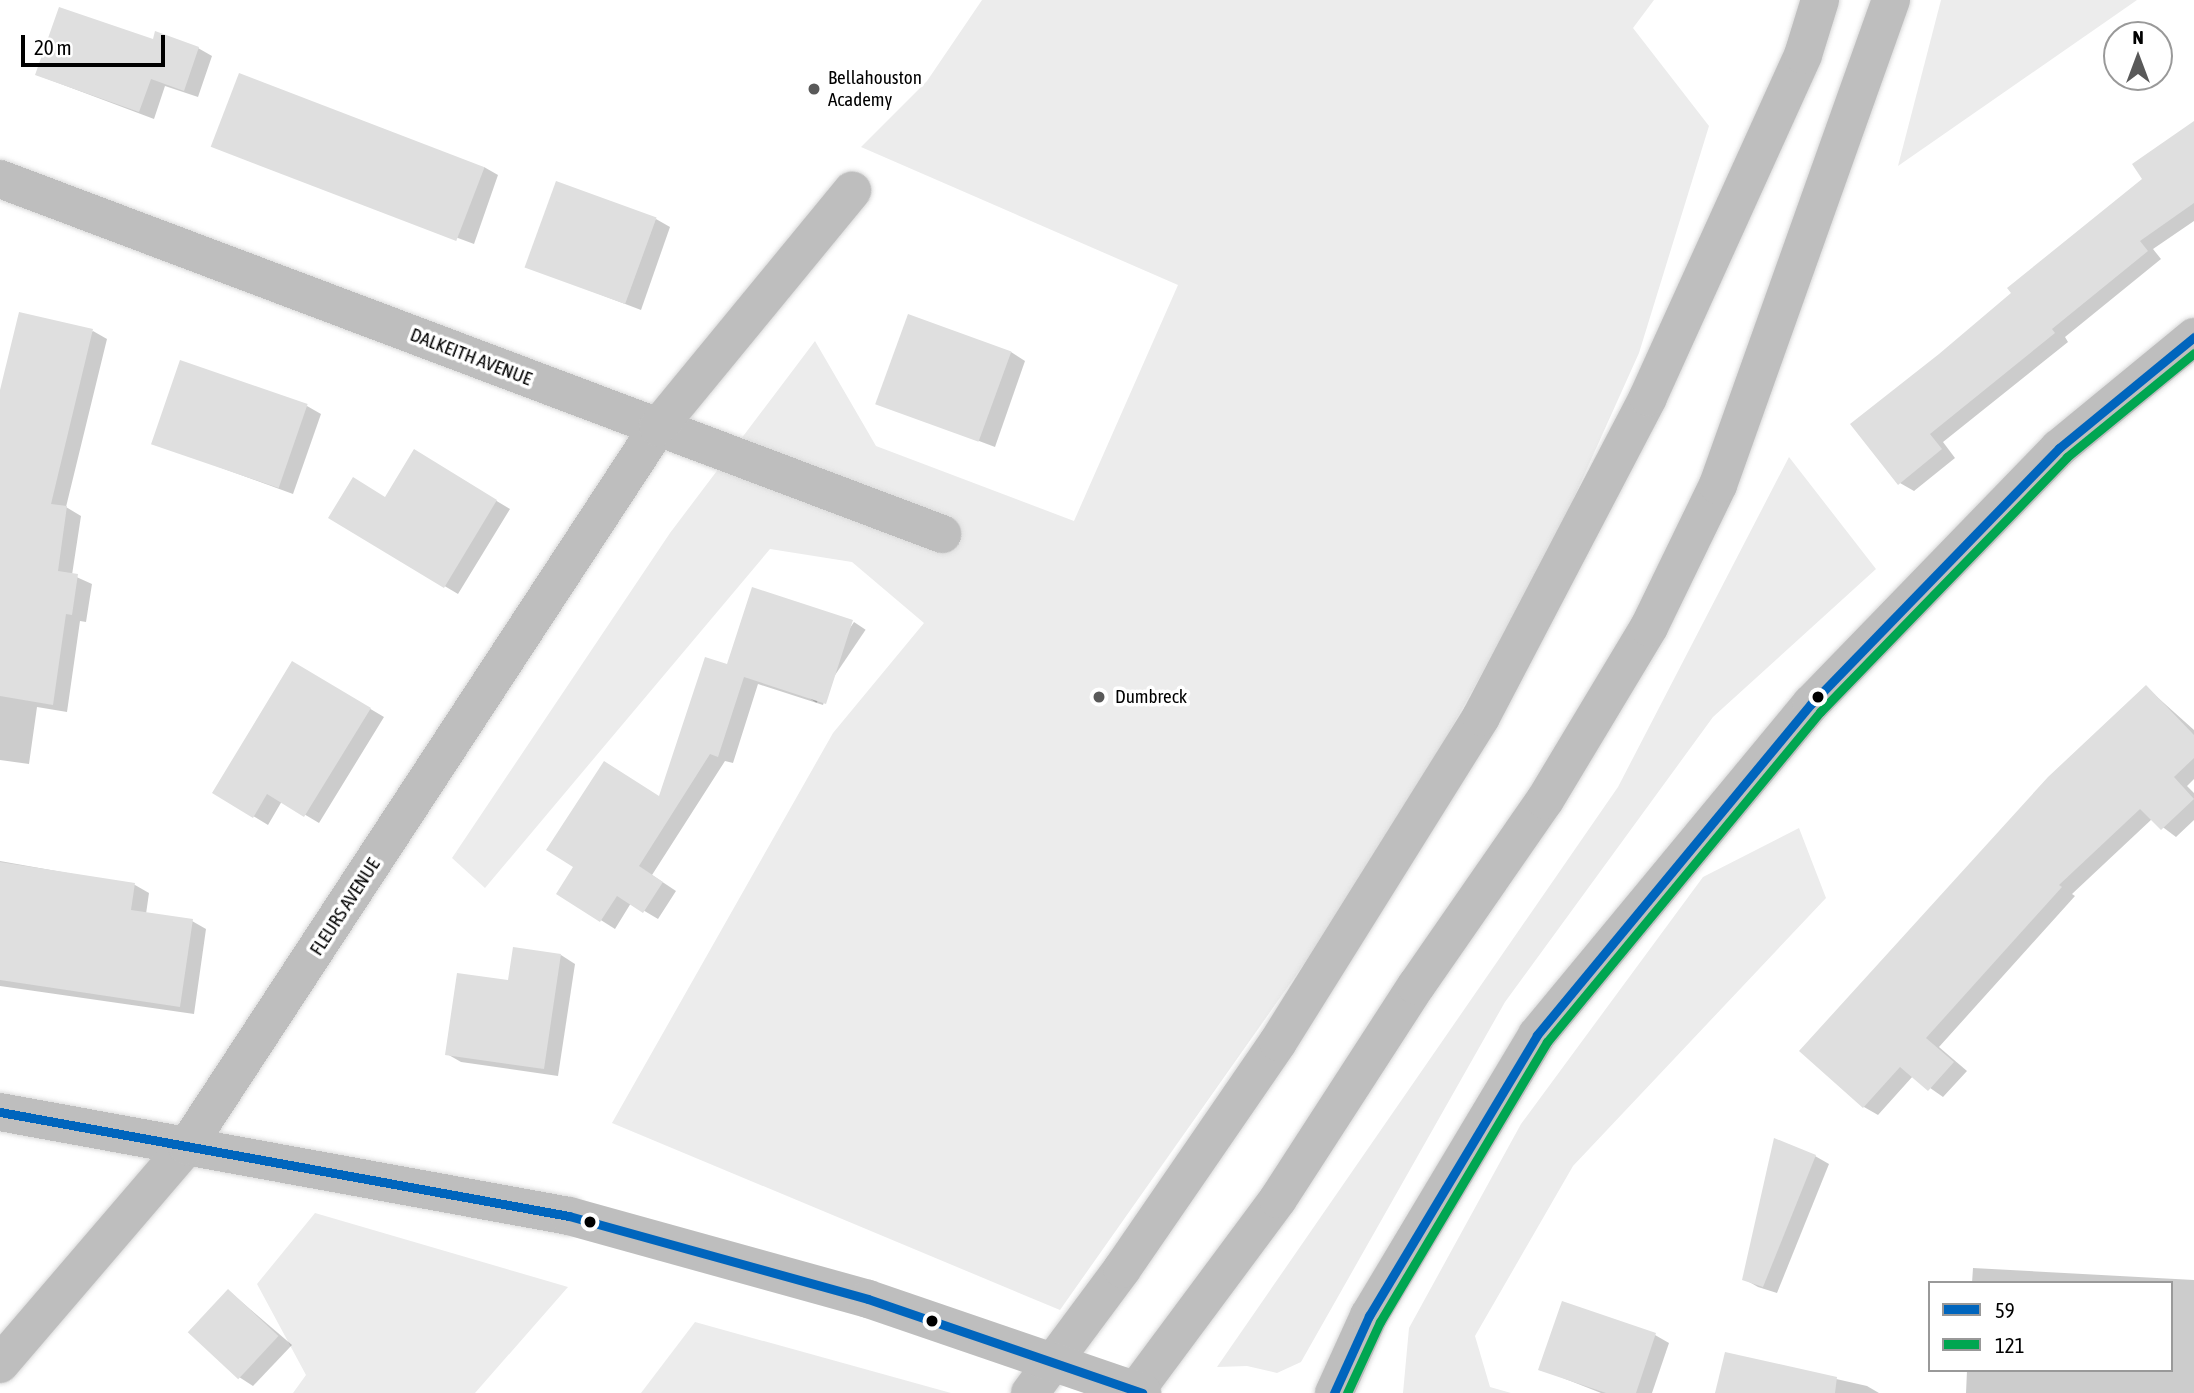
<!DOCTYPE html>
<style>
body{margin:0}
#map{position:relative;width:2194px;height:1393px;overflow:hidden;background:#fff;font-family:"Asap Condensed",sans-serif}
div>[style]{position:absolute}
.green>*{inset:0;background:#ececec}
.shadow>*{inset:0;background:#0003;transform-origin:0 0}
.building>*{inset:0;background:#dfdfdf;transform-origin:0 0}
.roads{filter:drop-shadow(0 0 2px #dbdbdb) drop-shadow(0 0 2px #dbdbdb)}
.minor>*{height:38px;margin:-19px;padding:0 19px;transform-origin:19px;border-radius:19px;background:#bebebe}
.highway>*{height:38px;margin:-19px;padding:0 19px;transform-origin:19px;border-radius:19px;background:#bebebe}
.minor-bridge>*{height:38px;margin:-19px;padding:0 19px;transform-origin:19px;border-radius:19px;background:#bebebe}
.bus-1>*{height:9px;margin:-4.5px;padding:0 4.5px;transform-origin:4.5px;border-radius:4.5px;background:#0065bd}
.bus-2>*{height:9px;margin:-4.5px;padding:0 4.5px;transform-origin:4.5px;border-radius:4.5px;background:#00a651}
.dots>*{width:19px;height:19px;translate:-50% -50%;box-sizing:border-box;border:4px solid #fff;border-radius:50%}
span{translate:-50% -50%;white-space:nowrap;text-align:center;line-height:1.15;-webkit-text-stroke:7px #fff;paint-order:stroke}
.poi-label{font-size:19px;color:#000}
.left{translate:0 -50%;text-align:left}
.street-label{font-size:19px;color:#000}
.legend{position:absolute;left:1928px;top:1281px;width:245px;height:91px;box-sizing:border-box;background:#fff;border:2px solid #999;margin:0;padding:9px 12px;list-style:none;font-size:21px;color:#000}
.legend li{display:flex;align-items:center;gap:14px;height:35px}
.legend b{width:35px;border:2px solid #999}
.north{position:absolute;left:2103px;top:21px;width:70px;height:70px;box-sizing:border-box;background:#fff;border:2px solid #999;border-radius:50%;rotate:0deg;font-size:19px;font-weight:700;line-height:28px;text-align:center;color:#000}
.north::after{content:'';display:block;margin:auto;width:24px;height:32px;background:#595959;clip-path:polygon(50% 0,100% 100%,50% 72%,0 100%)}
.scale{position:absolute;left:21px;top:35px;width:144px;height:32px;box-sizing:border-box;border:4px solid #000;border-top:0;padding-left:9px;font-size:21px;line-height:24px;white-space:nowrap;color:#000;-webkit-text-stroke:5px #fff;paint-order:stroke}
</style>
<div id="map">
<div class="green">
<i style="clip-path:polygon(982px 0,1654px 0,1633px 28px,1709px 126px,1639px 353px,1549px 553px,1380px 856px,1060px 1310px,612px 1123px,833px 733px,924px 623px,852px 562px,770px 549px,485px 888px,452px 858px,670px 533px,815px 341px,876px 446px,1074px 521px,1178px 285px,861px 147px,927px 81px)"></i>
<i style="clip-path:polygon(1941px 0,2137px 0,1898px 166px)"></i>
<i style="clip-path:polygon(1789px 457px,1876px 569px,1713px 717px,1505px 1002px,1301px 1362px,1277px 1373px,1247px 1366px,1217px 1367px,1618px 787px)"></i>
<i style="clip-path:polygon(1799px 828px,1826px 898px,1573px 1166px,1475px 1336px,1490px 1387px,1511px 1393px,1403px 1393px,1409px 1328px,1521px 1124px,1703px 877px)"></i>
<i style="clip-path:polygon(315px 1213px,568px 1287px,475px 1393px,293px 1393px,306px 1375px,257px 1284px)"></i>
<i style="clip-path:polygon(695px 1322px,951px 1393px,641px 1393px)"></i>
</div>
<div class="shadow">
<i style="clip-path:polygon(154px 42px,198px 48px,212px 56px,198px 97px,165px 86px,154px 119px,37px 75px)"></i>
<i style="clip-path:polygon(2194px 123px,2194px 221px,2153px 249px,2161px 259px,2065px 337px,2068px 342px,1943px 442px,1955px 458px,1914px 491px,1900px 483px,1941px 355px,2144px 179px)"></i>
<i style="clip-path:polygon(214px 147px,484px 167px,498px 175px,474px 244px)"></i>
<i style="clip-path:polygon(656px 219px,670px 227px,641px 310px,528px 267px)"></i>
<i style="clip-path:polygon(93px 331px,107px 339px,66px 507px,81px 516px,72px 575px,92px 584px,86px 622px,80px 621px,67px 712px,37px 707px,29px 764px,0 760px,0 398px)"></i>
<i style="clip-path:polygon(1011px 352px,1025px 361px,995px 447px,878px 403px)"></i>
<i style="clip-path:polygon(307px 406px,321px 414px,293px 494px,153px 443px)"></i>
<i style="clip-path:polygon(415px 452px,510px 509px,458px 594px,330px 518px,386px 499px)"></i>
<i style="clip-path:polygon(850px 622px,823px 705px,758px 684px,733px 763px,725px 761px,652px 875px,676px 891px,658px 919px,631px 903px,615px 929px,558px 893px,660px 798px,728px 666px)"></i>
<i style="left:854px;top:622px;width:14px;height:88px;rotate:34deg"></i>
<i style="clip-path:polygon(293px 663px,384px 717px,319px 823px,282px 801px,268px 825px,214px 792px)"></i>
<i style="clip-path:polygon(2146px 687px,2194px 730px,2194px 779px,2187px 786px,2194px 793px,2194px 820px,2176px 837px,2152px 819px,2072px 894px,2075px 896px,1939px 1047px,1967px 1071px,1943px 1097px,1913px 1076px,1878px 1115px,1864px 1107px,1802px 1051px)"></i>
<i style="clip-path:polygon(0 861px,135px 885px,149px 893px,146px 914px,192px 921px,206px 929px,194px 1014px,0 986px)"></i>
<i style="clip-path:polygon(561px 955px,575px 964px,558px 1076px,461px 1062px,447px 1054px,509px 982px)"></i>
<i style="clip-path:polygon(1815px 1156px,1829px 1164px,1777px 1293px,1758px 1287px,1744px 1279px)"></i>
<i style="clip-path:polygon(1973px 1268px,2194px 1280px,2194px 1393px,1966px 1393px,1967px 1370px,2171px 1370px,2171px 1283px,1972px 1283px)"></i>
<i style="clip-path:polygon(229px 1291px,292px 1345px,253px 1386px,239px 1377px)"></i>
<i style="clip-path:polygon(1655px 1335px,1669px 1343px,1652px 1393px,1601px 1393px,1540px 1369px)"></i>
<i style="clip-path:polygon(1726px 1354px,1867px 1386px,1879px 1393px,1717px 1393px)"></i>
</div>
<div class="building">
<i style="clip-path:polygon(59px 7px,153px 39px,155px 31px,199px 47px,184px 91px,151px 79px,139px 112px,35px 75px)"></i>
<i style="left:239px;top:73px;width:263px;height:79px;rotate:21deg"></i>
<i style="clip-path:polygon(2194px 121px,2194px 203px,2140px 241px,2148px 251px,2052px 329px,2055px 333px,1930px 434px,1942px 449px,1898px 485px,1850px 424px,1939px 354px,2011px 293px,2007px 288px,2142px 179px,2132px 164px)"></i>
<i style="left:556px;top:181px;width:107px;height:92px;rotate:20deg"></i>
<i style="clip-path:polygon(19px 312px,93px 329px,51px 504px,67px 506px,58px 571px,78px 574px,72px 615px,66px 614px,53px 705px,0 696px,0 390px)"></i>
<i style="left:908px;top:314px;width:110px;height:96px;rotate:20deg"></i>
<i style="left:180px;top:360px;width:135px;height:89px;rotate:19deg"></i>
<i style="clip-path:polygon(414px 449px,497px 500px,444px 588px,328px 518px,353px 477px,385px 497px)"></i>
<i style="clip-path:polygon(752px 587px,853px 620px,826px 704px,744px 677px,718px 757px,710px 754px,639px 866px,663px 882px,643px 913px,617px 896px,600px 922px,556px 894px,573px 867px,546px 850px,604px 761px,659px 796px,705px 657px,727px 664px)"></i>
<i style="clip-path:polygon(292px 661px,371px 708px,304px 817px,267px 794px,253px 818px,212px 793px)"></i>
<i style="clip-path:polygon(2146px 685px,2194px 735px,2194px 758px,2174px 777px,2194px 799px,2161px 830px,2140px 809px,2059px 885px,2062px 887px,1926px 1038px,1954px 1062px,1928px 1091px,1900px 1067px,1863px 1108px,1799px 1051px,2048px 777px)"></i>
<i style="clip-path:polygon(0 862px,135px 883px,131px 910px,193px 919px,180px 1007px,0 980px)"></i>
<i style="clip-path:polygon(513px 947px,561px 954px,544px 1069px,445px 1055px,457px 973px,508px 980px)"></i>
<i style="clip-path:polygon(1774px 1138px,1816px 1155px,1763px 1287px,1742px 1280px)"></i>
<i style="left:228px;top:1289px;width:69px;height:59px;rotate:43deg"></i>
<i style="clip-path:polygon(1562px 1301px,1656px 1333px,1636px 1393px,1606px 1393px,1538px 1370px)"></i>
<i style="clip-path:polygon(1725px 1352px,1837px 1377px,1835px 1393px,1715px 1393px)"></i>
</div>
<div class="roads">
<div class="minor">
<i style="left:0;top:179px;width:1007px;rotate:20.65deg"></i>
<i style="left:0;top:1112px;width:578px;rotate:10.36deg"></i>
<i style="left:0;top:1364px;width:287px;rotate:-49.4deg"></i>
<i style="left:187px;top:1146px;width:860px;rotate:-56.77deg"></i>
<i style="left:658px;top:427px;width:306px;rotate:-50.6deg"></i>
<i style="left:1334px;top:1393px;width:85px;rotate:-65.6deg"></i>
<i style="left:1369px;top:1316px;width:327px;rotate:-59.1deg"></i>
<i style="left:1537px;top:1035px;width:430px;rotate:-50.4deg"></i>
<i style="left:1811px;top:704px;width:356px;rotate:-45.9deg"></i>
<i style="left:2059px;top:448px;width:175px;rotate:-39.4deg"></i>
</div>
<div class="highway">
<i style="left:1030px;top:1393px;width:154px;rotate:-53.4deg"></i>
<i style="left:1122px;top:1269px;width:275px;rotate:-55.5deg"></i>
<i style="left:1278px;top:1042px;width:383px;rotate:-58deg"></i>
<i style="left:1481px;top:717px;width:361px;rotate:-62.4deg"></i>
<i style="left:1648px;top:397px;width:375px;rotate:-65.6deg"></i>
<i style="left:1803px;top:55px;width:58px;rotate:-72.8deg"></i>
<i style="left:1134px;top:1393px;width:242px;rotate:-53.4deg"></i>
<i style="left:1278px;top:1199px;width:254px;rotate:-57.1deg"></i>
<i style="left:1416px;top:986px;width:226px;rotate:-55.3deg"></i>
<i style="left:1545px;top:800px;width:202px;rotate:-59deg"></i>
<i style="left:1649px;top:627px;width:158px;rotate:-64.1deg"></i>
<i style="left:1718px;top:485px;width:515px;rotate:-70.37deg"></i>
</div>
</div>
<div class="minor-bridge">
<i style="left:569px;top:1216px;width:310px;rotate:15.5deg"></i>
<i style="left:868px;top:1299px;width:290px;rotate:18.9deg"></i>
</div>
<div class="bus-1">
<i style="left:0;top:1112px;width:578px;rotate:10.36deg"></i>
<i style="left:569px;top:1216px;width:310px;rotate:15.5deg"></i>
<i style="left:868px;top:1299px;width:290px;rotate:18.9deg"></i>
<i style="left:1334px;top:1393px;width:85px;rotate:-65.6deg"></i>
<i style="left:1369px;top:1316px;width:327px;rotate:-59.1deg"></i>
<i style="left:1537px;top:1035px;width:430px;rotate:-50.4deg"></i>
<i style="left:1811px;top:704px;width:356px;rotate:-45.9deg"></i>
<i style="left:2059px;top:448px;width:175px;rotate:-39.4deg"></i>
</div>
<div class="bus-2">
<i style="left:1347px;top:1393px;width:78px;rotate:-65.1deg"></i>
<i style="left:1380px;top:1322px;width:326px;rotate:-59.2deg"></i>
<i style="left:1547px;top:1042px;width:428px;rotate:-50.4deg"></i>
<i style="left:1820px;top:712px;width:355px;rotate:-45.9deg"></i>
<i style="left:2067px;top:457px;width:164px;rotate:-39.3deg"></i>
</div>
<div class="dots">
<i style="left:814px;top:89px;background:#595959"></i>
<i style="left:1099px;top:697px;background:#595959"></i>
<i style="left:1818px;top:697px;background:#000"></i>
<i style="left:590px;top:1222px;background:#000"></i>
<i style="left:932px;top:1321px;background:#000"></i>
</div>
<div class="poi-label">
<span class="left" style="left:828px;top:89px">Bellahouston<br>Academy</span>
<span class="left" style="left:1115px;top:697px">Dumbreck</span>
</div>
<div class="street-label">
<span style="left:471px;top:357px;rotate:21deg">DALKEITH AVENUE</span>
<span style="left:345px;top:907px;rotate:-57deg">FLEURS AVENUE</span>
</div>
<ul class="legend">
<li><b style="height:9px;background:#0065bd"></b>59</li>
<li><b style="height:9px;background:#00a651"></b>121</li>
</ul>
<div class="north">N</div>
<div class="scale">20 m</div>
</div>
